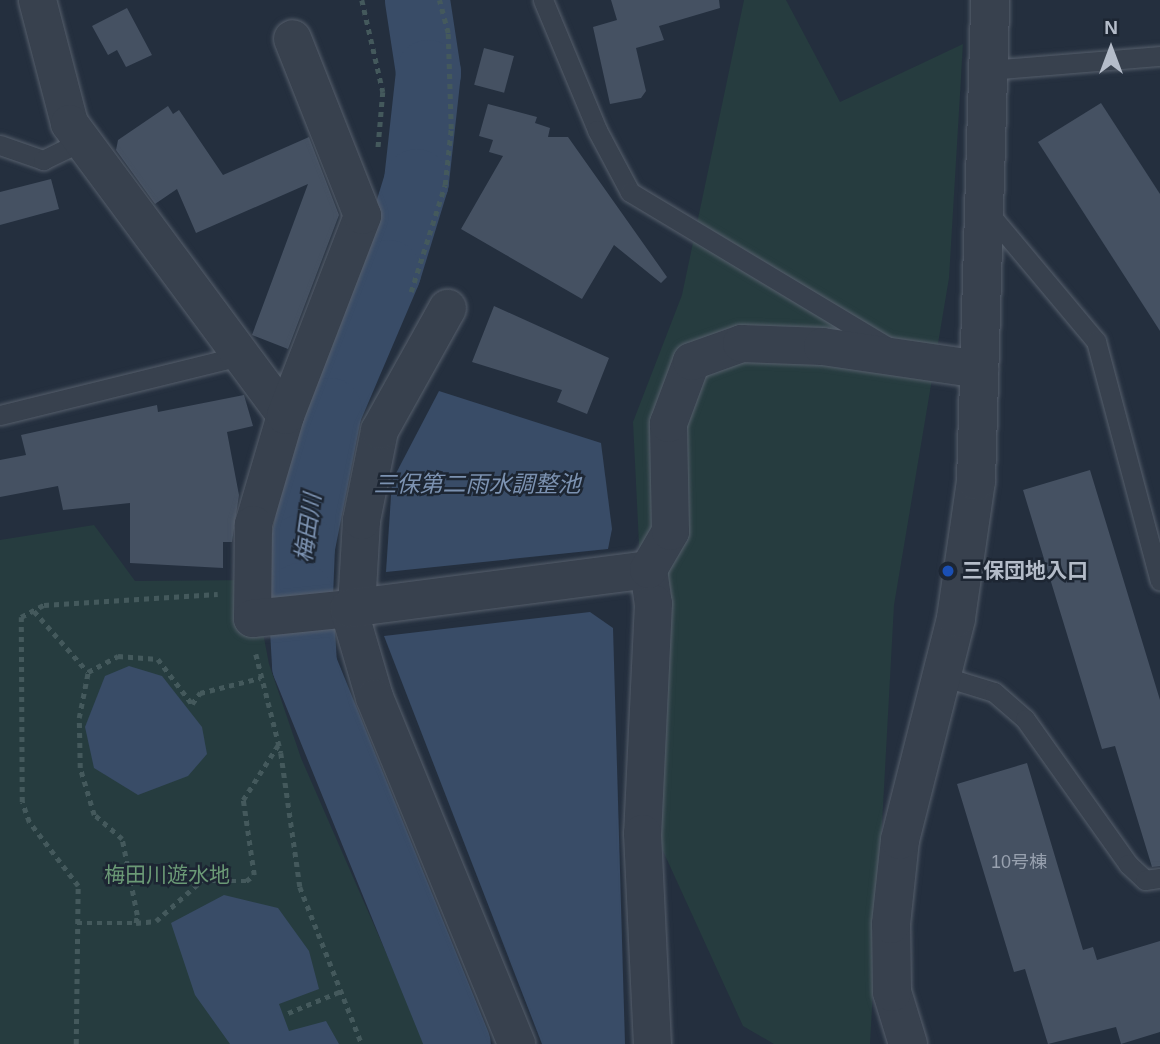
<!DOCTYPE html>
<meta charset="utf-8">
<style>
body{margin:0}
#map{position:relative;width:1160px;height:1044px;overflow:hidden;background:#242f3e;font-family:Helvetica,"Noto Sans JP",sans-serif}
div>[style]{position:absolute}
.green>*{inset:0;background:#263c3f}
.water>*{inset:0;background:#394c67}
.river>*{height:65px;margin:-32.5px;padding:0 32.5px;transform-origin:32.5px;border-radius:32.5px;background:#394c67}
.building>*{inset:0;background:#455162;transform-origin:0 0}
.path>*{height:4.5px;margin-top:-2.25px;transform-origin:0;background:repeating-linear-gradient(90deg,#44595c 0 5px,transparent 0 10px)}
.roads{filter:drop-shadow(0 0 2px #565f6c) drop-shadow(0 0 2px #565f6c)}
.service>*{height:19px;margin:-9.5px;padding:0 9.5px;transform-origin:9.5px;border-radius:9.5px;background:#38414e}
.minor>*{height:37px;margin:-18.5px;padding:0 18.5px;transform-origin:18.5px;border-radius:18.5px;background:#38414e}
.tertiary>*{height:38px;margin:-19px;padding:0 19px;transform-origin:19px;border-radius:19px;background:#38414e}
.dots>*{width:19px;height:19px;translate:-50% -50%;box-sizing:border-box;border:4px solid #1d2633;border-radius:50%}
span{translate:-50% -50%;white-space:nowrap;text-align:center;line-height:1.15;-webkit-text-stroke:5px #1d2633;paint-order:stroke}
.number-label{font-size:18px;color:#98a1af}
.number-label span{-webkit-text-stroke-width:0}
.poi-label{font-size:21px;color:#b4bcc9;font-weight:700}
.left{translate:0 -50%;text-align:left}
.park-label{font-size:21px;color:#6b9a76}
.water-label{font-size:23px;color:#7c92b1;font-style:italic}
.north{position:absolute;left:1076px;top:14px;width:70px;height:70px;-webkit-text-stroke:5px #1d2633;paint-order:stroke;rotate:0deg;font-size:19px;font-weight:700;line-height:28px;text-align:center;color:#b4bcc9}
.north::after{content:'';display:block;margin:auto;width:24px;height:32px;background:#b4bcc9;clip-path:polygon(50% 0,100% 100%,50% 72%,0 100%)}
</style>
<div id="map">
<div class="green">
<i style="clip-path:polygon(744px 0,786px 0,840px 102px,963px 44px,949px 278px,894px 605px,870px 1044px,774px 1044px,743px 1026px,653px 829px,633px 422px,682px 295px)"></i>
<i style="clip-path:polygon(94px 525px,135px 581px,253px 580px,269px 664px,301px 758px,426px 1044px,0 1044px,0 540px)"></i>
</div>
<div class="water">
<i style="clip-path:polygon(439px 391px,601px 443px,612px 529px,608px 549px,386px 572px,392px 481px)"></i>
<i style="clip-path:polygon(590px 612px,613px 628px,625px 1044px,542px 1044px,384px 636px)"></i>
<i style="clip-path:polygon(129px 666px,162px 676px,202px 727px,207px 754px,188px 776px,138px 795px,94px 768px,85px 727px,105px 676px)"></i>
<i style="clip-path:polygon(224px 895px,278px 908px,309px 951px,319px 989px,279px 1004px,289px 1031px,326px 1021px,339px 1044px,230px 1044px,195px 995px,171px 923px)"></i>
</div>
<div class="river">
<i style="left:417px;top:0;width:73px;rotate:81.3deg"></i>
<i style="left:428px;top:72px;width:110px;rotate:96.3deg"></i>
<i style="left:416px;top:181px;width:95px;rotate:107.1deg"></i>
<i style="left:388px;top:272px;width:150px;rotate:113.1deg"></i>
<i style="left:329px;top:410px;width:139px;rotate:101.2deg"></i>
<i style="left:302px;top:546px;width:49px;rotate:92.3deg"></i>
<i style="left:300px;top:595px;width:70px;rotate:86.7deg"></i>
<i style="left:304px;top:665px;width:409px;rotate:67.9deg"></i>
</div>
<div class="building">
<i style="clip-path:polygon(611px 0,719px 0,720px 8px,659px 26px,664px 40px,636px 48px,646px 91px,641px 98px,610px 104px,593px 27px,617px 20px)"></i>
<i style="clip-path:polygon(127px 8px,152px 55px,126px 67px,117px 50px,108px 55px,92px 26px)"></i>
<i style="left:484px;top:48px;width:31px;height:38px;rotate:15deg"></i>
<i style="clip-path:polygon(1101px 103px,1160px 194px,1160px 331px,1038px 142px)"></i>
<i style="clip-path:polygon(488px 104px,537px 117px,535px 123px,550px 128px,548px 137px,568px 137px,667px 277px,661px 283px,614px 245px,582px 299px,461px 229px,503px 156px,489px 152px,493px 140px,479px 136px)"></i>
<i style="clip-path:polygon(168px 106px,173px 114px,179px 110px,223px 175px,309px 137px,339px 215px,288px 349px,252px 335px,308px 184px,196px 233px,177px 189px,155px 204px,116px 150px,118px 140px)"></i>
<i style="clip-path:polygon(51px 179px,59px 209px,0 225px,0 192px)"></i>
<i style="clip-path:polygon(494px 306px,609px 358px,587px 414px,557px 402px,562px 390px,472px 362px)"></i>
<i style="clip-path:polygon(244px 395px,253px 426px,227px 432px,239px 495px,232px 542px,223px 542px,223px 568px,130px 563px,130px 503px,63px 510px,58px 486px,0 497px,0 460px,26px 455px,21px 435px,157px 405px,158px 412px)"></i>
<i style="clip-path:polygon(1090px 470px,1160px 700px,1160px 866px,1152px 867px,1115px 746px,1102px 749px,1023px 490px)"></i>
<i style="clip-path:polygon(1027px 763px,1083px 950px,1093px 947px,1097px 960px,1160px 941px,1160px 1032px,1121px 1044px,1116px 1027px,1048px 1044px,1025px 969px,1014px 972px,957px 784px)"></i>
</div>
<div class="path">
<i style="left:362px;top:0;width:94px;rotate:77.1deg"></i>
<i style="left:383px;top:92px;width:58px;rotate:94.9deg"></i>
<i style="left:411px;top:292px;width:112px;rotate:-72.4deg"></i>
<i style="left:445px;top:185px;width:56px;rotate:-83.9deg"></i>
<i style="left:451px;top:129px;width:96px;rotate:-91.8deg"></i>
<i style="left:448px;top:33px;width:34px;rotate:-105deg"></i>
<i style="left:34px;top:611px;width:81px;rotate:48.5deg"></i>
<i style="left:88px;top:672px;width:34px;rotate:-28deg"></i>
<i style="left:118px;top:656px;width:40px;rotate:4.3deg"></i>
<i style="left:158px;top:659px;width:56px;rotate:52.9deg"></i>
<i style="left:192px;top:704px;width:14px;rotate:-54deg"></i>
<i style="left:200px;top:693px;width:62px;rotate:-14deg"></i>
<i style="left:256px;top:654px;width:102px;rotate:75.8deg"></i>
<i style="left:281px;top:753px;width:135px;rotate:81.9deg"></i>
<i style="left:300px;top:887px;width:169px;rotate:68.5deg"></i>
<i style="left:77px;top:923px;width:59px"></i>
<i style="left:136px;top:923px;width:8px;rotate:-83deg"></i>
<i style="left:137px;top:915px;width:77px;rotate:-101.2deg"></i>
<i style="left:122px;top:839px;width:37px;rotate:-139deg"></i>
<i style="left:94px;top:815px;width:49px;rotate:-106.6deg"></i>
<i style="left:80px;top:768px;width:50px;rotate:-91.1deg"></i>
<i style="left:79px;top:718px;width:47px;rotate:-78.9deg"></i>
<i style="left:136px;top:923px;width:20px;rotate:-6deg"></i>
<i style="left:156px;top:921px;width:60px;rotate:-41.6deg"></i>
<i style="left:201px;top:881px;width:45px"></i>
<i style="left:246px;top:881px;width:10px;rotate:-37deg"></i>
<i style="left:254px;top:875px;width:76px;rotate:-98.3deg"></i>
<i style="left:243px;top:800px;width:65px;rotate:-57.5deg"></i>
<i style="left:288px;top:1013px;width:55px;rotate:-22.4deg"></i>
<i style="left:76px;top:1044px;width:158px;rotate:-89.3deg"></i>
<i style="left:78px;top:886px;width:81px;rotate:-127.4deg"></i>
<i style="left:29px;top:822px;width:21px;rotate:-109deg"></i>
<i style="left:22px;top:802px;width:185px;rotate:-90.3deg"></i>
<i style="left:21px;top:617px;width:26px;rotate:-28deg"></i>
<i style="left:44px;top:605px;width:174px;rotate:-3.6deg"></i>
</div>
<div class="roads">
<div class="service">
<i style="left:543px;top:0;width:141px;rotate:67.4deg"></i>
<i style="left:597px;top:130px;width:70px;rotate:62deg"></i>
<i style="left:630px;top:192px;width:301px;rotate:31deg"></i>
<i style="left:989px;top:70px;width:172px;rotate:-4.7deg"></i>
<i style="left:0;top:145px;width:46px;rotate:19.2deg"></i>
<i style="left:43px;top:160px;width:43px;rotate:-26deg"></i>
<i style="left:986px;top:210px;width:171px;rotate:50deg"></i>
<i style="left:1096px;top:341px;width:248px;rotate:75.1deg"></i>
<i style="left:0;top:415px;width:248px;rotate:-13.8deg"></i>
<i style="left:942px;top:676px;width:54px;rotate:17.1deg"></i>
<i style="left:994px;top:692px;width:41px;rotate:41.1deg"></i>
<i style="left:1025px;top:719px;width:178px;rotate:54.6deg"></i>
<i style="left:1128px;top:864px;width:23px;rotate:43deg"></i>
<i style="left:1145px;top:880px;width:15px;rotate:-8deg"></i>
</div>
<div class="minor">
<i style="left:37px;top:0;width:127px;rotate:75.4deg"></i>
<i style="left:69px;top:123px;width:363px;rotate:53.5deg"></i>
<i style="left:285px;top:415px;width:114px;rotate:106.4deg"></i>
<i style="left:253px;top:524px;width:94px;rotate:90.6deg"></i>
<i style="left:252px;top:618px;width:97px;rotate:-5.9deg"></i>
<i style="left:348px;top:608px;width:93px;rotate:73.7deg"></i>
<i style="left:374px;top:697px;width:375px;rotate:67.7deg"></i>
<i style="left:285px;top:415px;width:214px;rotate:-68.9deg"></i>
<i style="left:362px;top:215px;width:190px;rotate:-111.6deg"></i>
<i style="left:648px;top:569px;width:34px;rotate:82deg"></i>
<i style="left:653px;top:603px;width:230px;rotate:92.7deg"></i>
<i style="left:642px;top:833px;width:211px;rotate:87.3deg"></i>
<i style="left:356px;top:607px;width:87px;rotate:-86.7deg"></i>
<i style="left:361px;top:520px;width:92px;rotate:-78.7deg"></i>
<i style="left:379px;top:430px;width:140px;rotate:-60.9deg"></i>
<i style="left:348px;top:608px;width:303px;rotate:-7.4deg"></i>
<i style="left:648px;top:569px;width:44px;rotate:-59.9deg"></i>
<i style="left:670px;top:531px;width:108px;rotate:-91.1deg"></i>
<i style="left:668px;top:423px;width:66px;rotate:-69.6deg"></i>
<i style="left:691px;top:361px;width:53px;rotate:-19.8deg"></i>
<i style="left:741px;top:343px;width:81px;rotate:2.1deg"></i>
<i style="left:822px;top:346px;width:159px;rotate:8.3deg"></i>
</div>
<div class="tertiary">
<i style="left:908px;top:1044px;width:54px;rotate:-107.1deg"></i>
<i style="left:892px;top:992px;width:68px;rotate:-90.8deg"></i>
<i style="left:891px;top:924px;width:84px;rotate:-83.9deg"></i>
<i style="left:900px;top:840px;width:229px;rotate:-75.8deg"></i>
<i style="left:956px;top:618px;width:138px;rotate:-81.7deg"></i>
<i style="left:976px;top:481px;width:481px;rotate:-88.3deg"></i>
</div>
</div>
<div class="dots">
<i style="left:948px;top:571px;background:#1a4fb4"></i>
</div>
<div class="number-label">
<span style="left:1019px;top:862px">10号棟</span>
</div>
<div class="poi-label">
<span class="left" style="left:962px;top:571px">三保団地入口</span>
</div>
<div class="park-label">
<span style="left:167px;top:875px">梅田川遊水地</span>
</div>
<div class="water-label">
<span style="left:477px;top:484px">三保第二雨水調整池</span>
<span style="left:308px;top:528px;rotate:-82deg">梅田川</span>
</div>
<div class="north">N</div>
</div>
